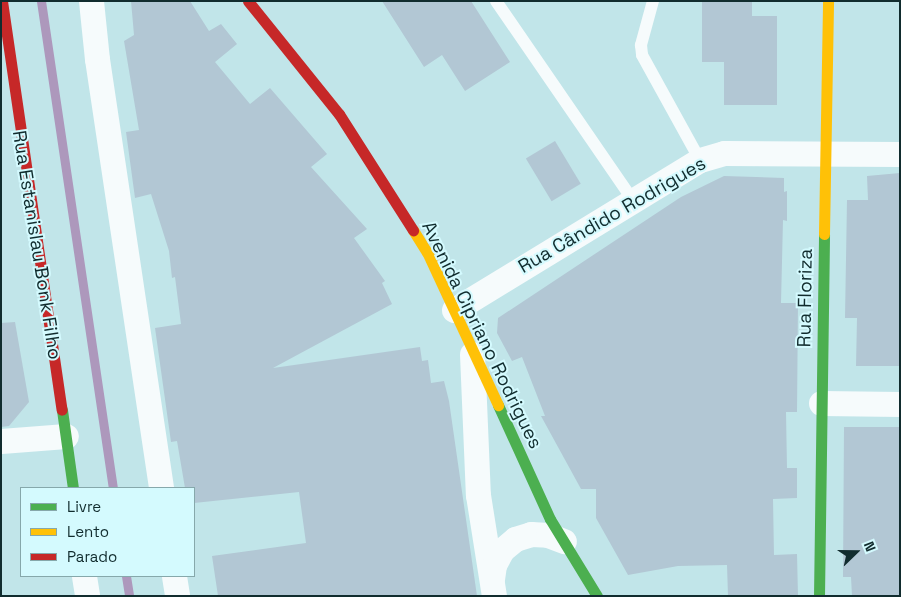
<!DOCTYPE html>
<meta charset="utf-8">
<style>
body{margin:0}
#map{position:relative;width:901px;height:597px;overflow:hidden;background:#c1e5e9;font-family:"Space Grotesk",sans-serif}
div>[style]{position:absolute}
.stream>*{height:9px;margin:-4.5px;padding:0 4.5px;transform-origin:4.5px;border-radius:4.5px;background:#ad98bc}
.building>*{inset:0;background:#b2c7d4;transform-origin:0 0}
.lane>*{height:12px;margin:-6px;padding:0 6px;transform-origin:6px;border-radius:6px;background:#f6fbfc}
.street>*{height:25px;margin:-12.5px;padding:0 12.5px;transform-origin:12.5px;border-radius:12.5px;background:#f6fbfc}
.fast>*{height:11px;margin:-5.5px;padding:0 5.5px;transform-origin:5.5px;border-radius:5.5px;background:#4caf50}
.slow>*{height:11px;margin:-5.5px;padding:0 5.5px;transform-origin:5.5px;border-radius:5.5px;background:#ffc107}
.jam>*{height:11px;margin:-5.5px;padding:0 5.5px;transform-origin:5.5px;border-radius:5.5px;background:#c62828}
span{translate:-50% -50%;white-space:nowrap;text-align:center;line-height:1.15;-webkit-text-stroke:4px #d4fafe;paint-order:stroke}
.street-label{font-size:19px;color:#112c2e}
.frame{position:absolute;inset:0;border:2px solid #112c2e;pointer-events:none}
.legend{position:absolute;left:20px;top:487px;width:175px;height:90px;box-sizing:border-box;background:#d4fafe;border:1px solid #86a8ab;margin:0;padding:6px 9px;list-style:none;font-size:15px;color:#112c2e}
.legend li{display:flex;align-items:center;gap:10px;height:25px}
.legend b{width:25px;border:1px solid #86a8ab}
.north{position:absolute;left:831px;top:527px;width:50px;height:50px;-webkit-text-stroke:4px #d4fafe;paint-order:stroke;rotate:68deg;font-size:14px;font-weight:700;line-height:20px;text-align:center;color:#112c2e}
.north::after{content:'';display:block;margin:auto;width:18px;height:22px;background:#112c2e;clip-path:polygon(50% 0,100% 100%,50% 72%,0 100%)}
</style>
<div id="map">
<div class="stream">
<i style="left:41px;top:1px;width:492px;rotate:81.6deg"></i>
<i style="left:126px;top:576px;width:20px;rotate:81deg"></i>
</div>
<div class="building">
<i style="clip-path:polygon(131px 1px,190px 1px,209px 31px,221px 24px,237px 44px,215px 62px,250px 104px,270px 88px,327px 154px,311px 167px,367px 229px,354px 238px,385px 281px,382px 283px,392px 304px,273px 368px,420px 347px,422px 361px,428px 360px,431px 383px,444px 381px,449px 401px,477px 596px,218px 596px,212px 556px,306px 543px,299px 492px,194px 503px,194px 488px,185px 488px,177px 441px,171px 442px,155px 328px,181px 324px,175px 277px,172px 278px,169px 251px,151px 194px,135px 198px,126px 132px,139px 130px,124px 41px,134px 35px)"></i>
<i style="clip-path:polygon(382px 1px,471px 1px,510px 62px,465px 91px,442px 55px,424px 67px)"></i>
<i style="clip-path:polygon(702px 1px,752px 1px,752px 16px,777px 16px,777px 105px,724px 105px,724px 62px,702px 62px)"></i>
<i style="left:555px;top:141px;width:50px;height:34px;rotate:59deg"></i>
<i style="clip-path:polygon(900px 173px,900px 366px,856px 366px,857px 318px,845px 318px,847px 200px,868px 200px,867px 176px)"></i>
<i style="clip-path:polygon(724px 176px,784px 178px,784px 192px,787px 191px,787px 221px,783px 220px,781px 303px,798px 303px,797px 412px,786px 412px,787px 468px,797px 468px,797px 498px,773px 499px,774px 555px,797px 554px,798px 596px,728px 596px,727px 565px,678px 566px,628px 575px,596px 518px,596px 489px,581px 489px,541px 416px,545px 416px,522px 357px,512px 361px,497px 333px,498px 318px,681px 197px)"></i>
<i style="clip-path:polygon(15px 322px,29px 402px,9px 426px,1px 427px,1px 323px)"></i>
<i style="clip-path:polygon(844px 427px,900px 427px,900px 596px,852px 596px,851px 577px,843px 577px)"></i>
</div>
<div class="lane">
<i style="left:496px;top:1px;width:242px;rotate:55.5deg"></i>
<i style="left:653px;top:1px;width:46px;rotate:105.3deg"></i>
<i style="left:641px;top:45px;width:10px;rotate:84deg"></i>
<i style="left:642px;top:55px;width:120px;rotate:61.1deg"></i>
</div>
<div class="street">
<i style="left:91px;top:1px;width:58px;rotate:84.1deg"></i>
<i style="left:97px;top:59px;width:434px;rotate:81.5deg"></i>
<i style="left:454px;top:310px;width:288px;rotate:-31.4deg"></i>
<i style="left:700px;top:160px;width:25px;rotate:-16deg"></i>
<i style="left:724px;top:153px;width:176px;rotate:0.3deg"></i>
<i style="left:472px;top:354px;width:141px;rotate:87.6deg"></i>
<i style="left:478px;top:495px;width:102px;rotate:81deg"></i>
<i style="left:821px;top:403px;width:79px;rotate:0.7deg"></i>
<i style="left:1px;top:441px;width:65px;rotate:-4.4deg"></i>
<i style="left:84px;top:576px;width:20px;rotate:81deg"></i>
<i style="left:174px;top:576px;width:20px;rotate:81deg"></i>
<i style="left:492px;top:579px;width:14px;rotate:-82deg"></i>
<i style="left:494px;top:565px;width:17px;rotate:-62deg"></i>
<i style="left:502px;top:550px;width:17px;rotate:-40deg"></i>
<i style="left:515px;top:539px;width:17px;rotate:-17deg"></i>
<i style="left:531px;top:534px;width:17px;rotate:3deg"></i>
<i style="left:548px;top:535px;width:17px;rotate:21deg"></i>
</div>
<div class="fast">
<i style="left:498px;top:405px;width:125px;rotate:65.5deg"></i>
<i style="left:550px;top:519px;width:90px;rotate:58.6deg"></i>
<i style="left:62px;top:410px;width:79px;rotate:82deg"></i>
<i style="left:819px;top:596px;width:362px;rotate:-89.2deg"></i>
</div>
<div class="slow">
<i style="left:413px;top:230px;width:26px;rotate:58deg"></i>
<i style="left:427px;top:252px;width:169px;rotate:65.1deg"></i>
<i style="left:824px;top:234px;width:233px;rotate:-89deg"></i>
</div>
<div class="jam">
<i style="left:2px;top:1px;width:413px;rotate:81.7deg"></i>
<i style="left:248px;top:1px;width:145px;rotate:51.2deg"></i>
<i style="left:339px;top:114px;width:138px;rotate:57.5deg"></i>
</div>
<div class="street-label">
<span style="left:612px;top:215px;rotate:-30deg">Rua Cândido Rodrigues</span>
<span style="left:37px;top:245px;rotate:81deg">Rua Estanislau Bonk Filho</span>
<span style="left:805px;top:298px;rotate:-89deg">Rua Floriza</span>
<span style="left:482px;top:335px;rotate:64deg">Avenida Cipriano Rodrigues</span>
</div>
<div class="frame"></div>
<ul class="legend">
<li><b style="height:6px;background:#4caf50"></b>Livre</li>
<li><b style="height:6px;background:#ffc107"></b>Lento</li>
<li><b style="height:6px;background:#c62828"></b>Parado</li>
</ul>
<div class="north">N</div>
</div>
